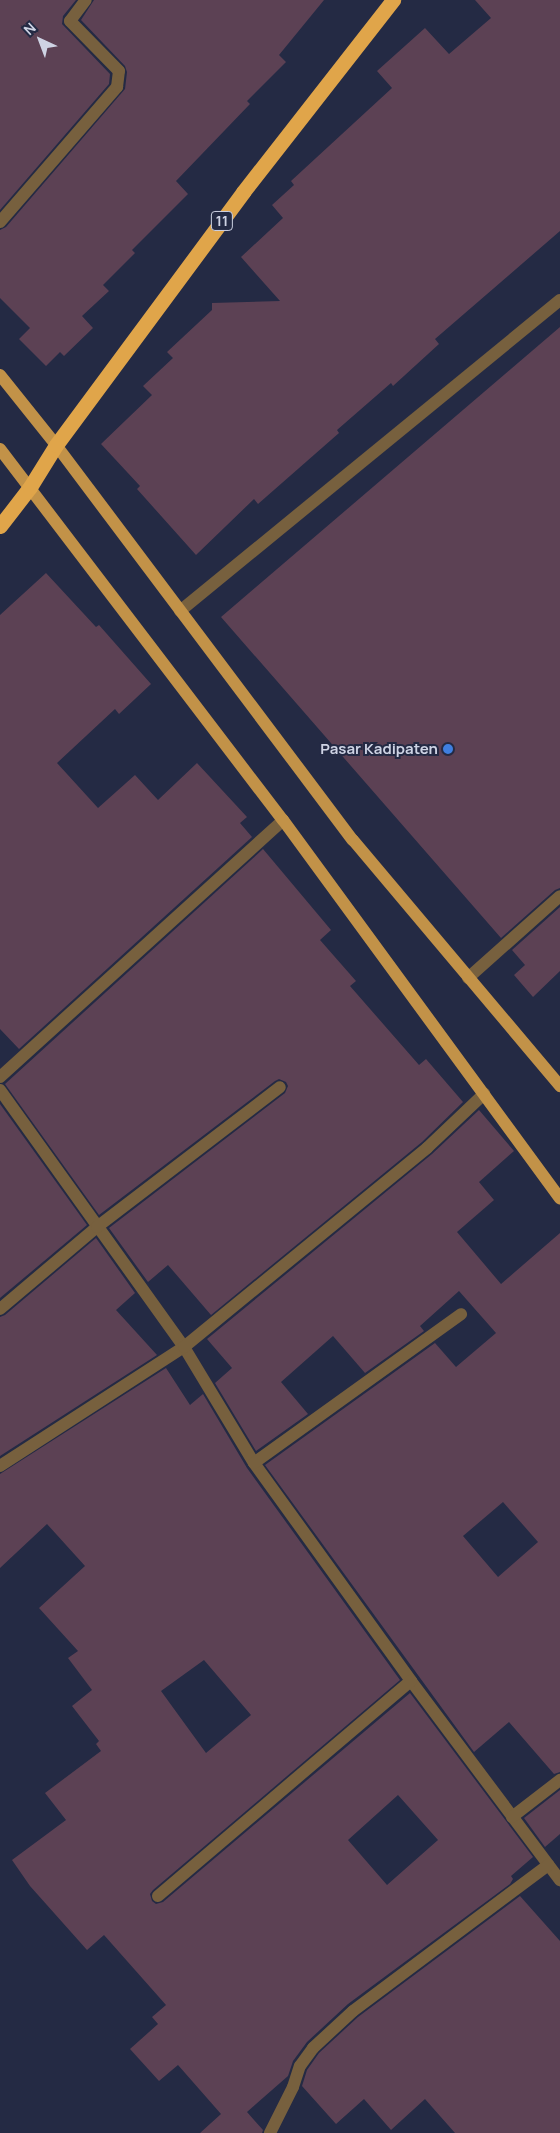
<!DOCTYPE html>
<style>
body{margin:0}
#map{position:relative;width:560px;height:2133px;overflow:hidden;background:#242a44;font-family:Manrope,sans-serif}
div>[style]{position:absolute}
.building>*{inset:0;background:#5c4154}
.lane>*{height:12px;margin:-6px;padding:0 6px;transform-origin:6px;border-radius:6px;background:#77603e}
.street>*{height:12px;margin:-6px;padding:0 6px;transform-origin:6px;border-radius:6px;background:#77603e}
.primary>*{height:12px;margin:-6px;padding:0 6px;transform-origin:6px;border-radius:6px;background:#c29248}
.highway>*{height:15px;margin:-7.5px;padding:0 7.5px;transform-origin:7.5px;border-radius:7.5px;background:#e0a54a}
.dots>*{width:14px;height:14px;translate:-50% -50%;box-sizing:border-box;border:2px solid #242a44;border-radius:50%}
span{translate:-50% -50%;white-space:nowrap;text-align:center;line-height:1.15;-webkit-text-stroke:4px #242a44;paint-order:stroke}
.shield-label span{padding:1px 4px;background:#242a44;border:1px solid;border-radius:4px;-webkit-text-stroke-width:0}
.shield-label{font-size:14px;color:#ced3e4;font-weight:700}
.poi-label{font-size:15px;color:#ced3e4;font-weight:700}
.right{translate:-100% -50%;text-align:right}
.north{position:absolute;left:15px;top:15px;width:50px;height:50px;-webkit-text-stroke:4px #242a44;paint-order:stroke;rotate:317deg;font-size:14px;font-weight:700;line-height:20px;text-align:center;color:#ced3e4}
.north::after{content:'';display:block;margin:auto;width:18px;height:22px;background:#ced3e4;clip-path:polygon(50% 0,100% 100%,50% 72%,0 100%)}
</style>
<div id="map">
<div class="building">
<i style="clip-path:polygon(0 0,76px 0,63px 16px,62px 24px,110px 74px,109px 84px,0 210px)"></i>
<i style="clip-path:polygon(94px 0,324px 0,279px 55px,286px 62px,247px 101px,250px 104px,176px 181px,188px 194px,132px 250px,135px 253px,103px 285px,109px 291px,82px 316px,93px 328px,64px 356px,60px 352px,46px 366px,19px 339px,30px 328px,0 298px,0 230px,6px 227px,125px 89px,127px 72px,125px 66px,81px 20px)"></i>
<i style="clip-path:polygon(475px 0,560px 0,560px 231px,435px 339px,439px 344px,393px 386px,391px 383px,337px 430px,339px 433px,258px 504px,254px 499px,196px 555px,137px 489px,140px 486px,101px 444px,152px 395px,143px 386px,173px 358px,167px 352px,212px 310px,212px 303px,280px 301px,241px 257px,283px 218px,272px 205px,294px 185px,291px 181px,392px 88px,377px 71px,425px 28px,449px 54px,491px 18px)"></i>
<i style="clip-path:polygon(560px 327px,560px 888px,555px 890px,501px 938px,221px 617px)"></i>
<i style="clip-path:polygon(46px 573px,96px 627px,99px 625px,151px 684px,119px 714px,115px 709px,57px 763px,98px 808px,135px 775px,158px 800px,197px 763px,247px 817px,240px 823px,252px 837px,19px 1049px,0 1029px,0 615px)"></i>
<i style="clip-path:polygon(263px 849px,331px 930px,320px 940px,356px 981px,350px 986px,419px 1065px,426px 1059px,463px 1102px,422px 1142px,211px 1315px,168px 1265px,148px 1282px,109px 1228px,285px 1093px,288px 1086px,286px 1082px,279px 1079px,275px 1081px,99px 1215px,5px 1084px)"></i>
<i style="clip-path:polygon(560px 907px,560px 971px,533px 997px,514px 975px,525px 965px,512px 950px)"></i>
<i style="clip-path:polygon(0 1104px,87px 1225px,0 1298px)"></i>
<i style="clip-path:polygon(evenodd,479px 1110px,514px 1151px,479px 1182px,494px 1200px,457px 1232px,501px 1284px,560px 1233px,560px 1772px,554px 1774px,509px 1722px,474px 1752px,265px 1465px,435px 1343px,456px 1367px,496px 1333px,459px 1291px,420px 1326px,424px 1331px,365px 1373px,333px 1336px,281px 1382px,308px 1414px,256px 1451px,215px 1383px,232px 1368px,207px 1339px,432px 1154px,479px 1110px,503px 1502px,538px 1542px,498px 1577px,463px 1536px,503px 1502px)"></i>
<i style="clip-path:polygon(96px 1238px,135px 1293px,116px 1310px,157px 1355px,0 1456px,0 1317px,5px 1315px)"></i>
<i style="clip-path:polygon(evenodd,166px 1368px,190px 1405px,203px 1394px,247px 1468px,400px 1680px,153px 1890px,150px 1894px,152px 1901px,156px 1904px,163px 1902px,410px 1693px,533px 1857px,511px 1876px,513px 1879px,510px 1884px,348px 2004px,307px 2042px,293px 2061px,288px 2076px,247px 2112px,263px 2130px,262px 2133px,200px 2133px,221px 2114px,178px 2065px,159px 2081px,130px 2049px,158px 2024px,152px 2017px,166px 2005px,104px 1935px,87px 1950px,30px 1886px,12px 1860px,66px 1820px,45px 1793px,101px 1751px,96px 1744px,99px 1741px,72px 1706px,92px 1690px,68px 1658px,78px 1651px,39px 1608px,85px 1566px,47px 1524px,0 1568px,0 1474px,166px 1368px,204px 1660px,251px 1715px,206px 1753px,161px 1691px,204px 1660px,166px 1368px,398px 1795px,438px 1840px,387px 1885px,348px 1840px,398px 1795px)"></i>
<i style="clip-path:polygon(560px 1790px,560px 1834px,545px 1847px,524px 1818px)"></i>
<i style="clip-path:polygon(520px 1896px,560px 1941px,560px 2133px,455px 2133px,425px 2099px,391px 2130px,364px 2099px,336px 2124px,302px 2086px,307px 2070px,319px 2053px,358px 2017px)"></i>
</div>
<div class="lane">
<i style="left:468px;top:978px;width:123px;rotate:-41.7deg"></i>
</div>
<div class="street">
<i style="left:0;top:222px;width:179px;rotate:-49.1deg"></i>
<i style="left:117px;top:87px;width:16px;rotate:-83deg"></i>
<i style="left:119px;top:71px;width:70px;rotate:-134.4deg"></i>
<i style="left:70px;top:21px;width:26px;rotate:-53deg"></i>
<i style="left:180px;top:611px;width:491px;rotate:-39.3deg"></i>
<i style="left:0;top:1077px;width:382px;rotate:-42.2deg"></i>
<i style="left:0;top:1090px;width:316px;rotate:54.4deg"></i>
<i style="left:184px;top:1347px;width:135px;rotate:58.9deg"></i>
<i style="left:254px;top:1463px;width:269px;rotate:54.2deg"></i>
<i style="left:411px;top:1681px;width:249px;rotate:53.2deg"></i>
<i style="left:0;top:1309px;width:127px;rotate:-40.2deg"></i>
<i style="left:97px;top:1227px;width:230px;rotate:-37.4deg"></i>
<i style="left:254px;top:1463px;width:255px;rotate:-35.7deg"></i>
<i style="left:0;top:1466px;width:219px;rotate:-32.9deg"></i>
<i style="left:184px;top:1347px;width:314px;rotate:-39.3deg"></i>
<i style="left:427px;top:1148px;width:79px;rotate:-43.5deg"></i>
<i style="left:512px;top:1817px;width:61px;rotate:-37.6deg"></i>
<i style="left:158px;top:1896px;width:332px;rotate:-40.4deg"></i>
<i style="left:270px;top:2133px;width:51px;rotate:-63.4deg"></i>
<i style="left:293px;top:2087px;width:22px;rotate:-72deg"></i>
<i style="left:300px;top:2066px;width:22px;rotate:-54deg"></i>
<i style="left:313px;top:2048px;width:54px;rotate:-42.8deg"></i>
<i style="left:353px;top:2011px;width:244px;rotate:-36.8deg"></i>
</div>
<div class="primary">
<i style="left:0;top:375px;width:90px;rotate:51.3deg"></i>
<i style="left:56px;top:445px;width:494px;rotate:53.1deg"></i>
<i style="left:353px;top:840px;width:322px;rotate:49.9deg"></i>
<i style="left:0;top:449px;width:467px;rotate:52.7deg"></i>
<i style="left:283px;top:820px;width:469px;rotate:53.8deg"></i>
</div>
<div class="highway">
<i style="left:0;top:526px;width:49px;rotate:-52.4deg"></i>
<i style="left:30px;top:487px;width:49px;rotate:-58.2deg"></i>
<i style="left:56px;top:445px;width:315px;rotate:-53.5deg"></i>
<i style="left:243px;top:192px;width:244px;rotate:-52deg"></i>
</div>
<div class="dots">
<i style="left:448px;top:749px;background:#3f7fe0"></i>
</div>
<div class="shield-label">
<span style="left:222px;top:221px">11</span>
</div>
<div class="poi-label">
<span class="right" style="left:438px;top:749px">Pasar Kadipaten</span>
</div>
<div class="north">N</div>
</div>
